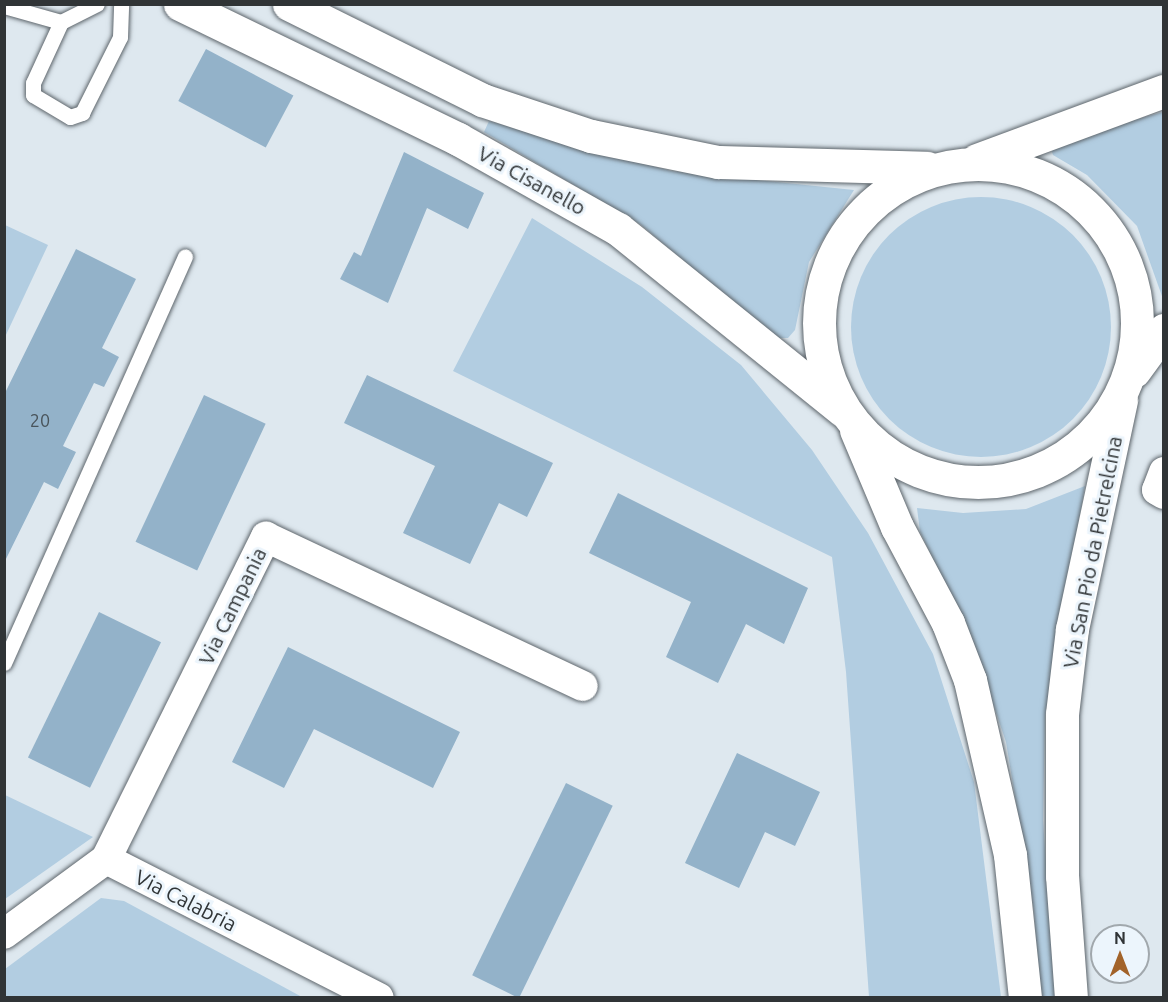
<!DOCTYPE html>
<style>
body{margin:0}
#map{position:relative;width:1168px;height:1002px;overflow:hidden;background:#dee8ef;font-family:Ubuntu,sans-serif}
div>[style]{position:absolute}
.green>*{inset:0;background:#b2cde1}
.round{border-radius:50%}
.building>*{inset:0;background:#93b2c9;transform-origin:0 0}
.roads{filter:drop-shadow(0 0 2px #5e666c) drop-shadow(0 0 2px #5e666c)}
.service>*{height:15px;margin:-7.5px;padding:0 7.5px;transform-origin:7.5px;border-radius:7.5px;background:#fff}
.minor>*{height:30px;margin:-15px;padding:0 15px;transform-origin:15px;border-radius:15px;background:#fff}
.secondary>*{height:33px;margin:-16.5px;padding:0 16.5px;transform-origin:16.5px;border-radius:16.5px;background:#fff}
.secondary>.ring{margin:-16.5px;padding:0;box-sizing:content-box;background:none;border:33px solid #fff;border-radius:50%}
span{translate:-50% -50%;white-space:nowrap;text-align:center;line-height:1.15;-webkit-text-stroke:6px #ecf5fc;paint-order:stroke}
.number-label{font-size:18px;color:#49545b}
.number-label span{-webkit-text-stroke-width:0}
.street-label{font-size:21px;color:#303436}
.frame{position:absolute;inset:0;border:6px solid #303436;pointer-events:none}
.north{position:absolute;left:1090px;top:924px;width:60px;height:60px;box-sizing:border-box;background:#ecf5fc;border:2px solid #a1a8ad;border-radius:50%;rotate:0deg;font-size:16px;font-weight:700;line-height:24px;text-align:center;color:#303436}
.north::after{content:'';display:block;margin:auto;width:21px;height:27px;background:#a2632a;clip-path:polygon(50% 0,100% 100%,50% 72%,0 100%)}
</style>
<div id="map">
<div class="green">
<i style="clip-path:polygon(1163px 112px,1163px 299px,1137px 226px,1087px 175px,1053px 155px,1049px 143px)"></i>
<i style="clip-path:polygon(489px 121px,671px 171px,854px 190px,809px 262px,795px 330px,788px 338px,775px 338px,640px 224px,484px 132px)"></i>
<i class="round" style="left:851px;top:197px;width:260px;height:260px"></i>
<i style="clip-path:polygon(532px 218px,642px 287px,741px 365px,812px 450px,868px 533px,933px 654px,974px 782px,1001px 997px,869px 997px,846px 672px,832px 557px,453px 371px)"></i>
<i style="clip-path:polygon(5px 225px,48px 245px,5px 337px)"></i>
<i style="clip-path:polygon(1085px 486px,1045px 716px,1043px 820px,1055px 997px,1040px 997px,1034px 912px,1006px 742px,968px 630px,920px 532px,917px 508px,963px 513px,1026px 509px)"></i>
<i style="clip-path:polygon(5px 795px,93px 837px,5px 899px)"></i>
<i style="clip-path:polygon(101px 898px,124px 901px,302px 997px,5px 997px,5px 969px)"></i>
</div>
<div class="building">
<i style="left:206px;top:49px;width:99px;height:59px;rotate:28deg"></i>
<i style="clip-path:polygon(404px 152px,484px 193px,468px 229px,427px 208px,388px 303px,340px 279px,354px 252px,361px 256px)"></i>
<i style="clip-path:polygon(76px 249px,136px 279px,102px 348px,119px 357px,104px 387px,94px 383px,63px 446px,76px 452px,58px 489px,44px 482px,4px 563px,4px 395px)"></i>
<i style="clip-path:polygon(367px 375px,553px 463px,527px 517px,499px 503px,470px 564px,403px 533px,435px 466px,344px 423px)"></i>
<i style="left:204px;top:395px;width:68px;height:162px;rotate:25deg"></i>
<i style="clip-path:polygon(618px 493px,808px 588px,784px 644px,746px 624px,718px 683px,666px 657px,691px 602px,589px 553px)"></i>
<i style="left:99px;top:612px;width:69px;height:162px;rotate:26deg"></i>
<i style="clip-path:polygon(288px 647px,460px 732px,433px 788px,314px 729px,284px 788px,232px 762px)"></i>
<i style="clip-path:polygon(737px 753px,820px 792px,795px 846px,765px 832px,739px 888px,685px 863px)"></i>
<i style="left:566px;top:783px;width:52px;height:214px;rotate:26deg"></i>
</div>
<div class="roads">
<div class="service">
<i style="left:4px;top:6px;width:59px;rotate:15.7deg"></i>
<i style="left:61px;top:22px;width:40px;rotate:-26.6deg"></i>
<i style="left:61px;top:22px;width:67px;rotate:114.7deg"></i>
<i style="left:33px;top:83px;width:12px;rotate:90deg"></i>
<i style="left:33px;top:95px;width:43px;rotate:30.7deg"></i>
<i style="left:70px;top:117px;width:13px;rotate:-18deg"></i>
<i style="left:82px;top:113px;width:85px;rotate:-63.4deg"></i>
<i style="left:120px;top:37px;width:33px;rotate:-88deg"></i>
<i style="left:4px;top:663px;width:445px;rotate:-66deg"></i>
</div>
<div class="minor">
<i style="left:1164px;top:472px;width:19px;rotate:111deg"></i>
<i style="left:1157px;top:490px;width:8px;rotate:30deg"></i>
<i style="left:106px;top:859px;width:360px;rotate:-63.6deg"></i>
<i style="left:266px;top:537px;width:350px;rotate:25.2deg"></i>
<i style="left:4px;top:934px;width:127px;rotate:-36.3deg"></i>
<i style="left:106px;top:859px;width:306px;rotate:27deg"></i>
</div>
<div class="secondary">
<i style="left:180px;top:4px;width:309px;rotate:25.9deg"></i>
<i style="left:458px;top:139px;width:184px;rotate:29.4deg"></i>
<i style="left:618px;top:229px;width:288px;rotate:38.9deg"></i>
<i style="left:289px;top:4px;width:216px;rotate:26.4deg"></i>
<i style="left:482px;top:100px;width:115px;rotate:18.3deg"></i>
<i style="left:591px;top:136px;width:130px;rotate:11.6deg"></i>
<i style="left:718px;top:162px;width:209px;rotate:1.6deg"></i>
<i style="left:977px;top:160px;width:199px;rotate:-20.3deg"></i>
<i class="ring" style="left:819px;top:164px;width:285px;height:285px"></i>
<i style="left:1134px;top:371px;width:51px;rotate:-53.8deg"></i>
<i style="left:856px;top:430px;width:105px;rotate:67.1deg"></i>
<i style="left:897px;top:527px;width:109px;rotate:62deg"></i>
<i style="left:948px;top:623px;width:61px;rotate:68.9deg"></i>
<i style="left:970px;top:680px;width:180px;rotate:77.1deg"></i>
<i style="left:1010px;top:855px;width:144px;rotate:84deg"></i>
<i style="left:1071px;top:998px;width:122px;rotate:-94.2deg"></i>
<i style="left:1062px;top:876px;width:162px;rotate:-90deg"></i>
<i style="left:1062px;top:714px;width:86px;rotate:-83.3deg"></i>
<i style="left:1072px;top:629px;width:234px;rotate:-77.9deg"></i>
</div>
</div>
<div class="number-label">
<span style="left:40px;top:420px">20</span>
</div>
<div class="street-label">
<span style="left:532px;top:180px;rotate:29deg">Via Cisanello</span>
<span style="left:1092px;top:552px;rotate:-79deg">Via San Pio da Pietrelcina</span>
<span style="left:232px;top:606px;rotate:-64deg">Via Campania</span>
<span style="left:186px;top:900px;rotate:27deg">Via Calabria</span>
</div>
<div class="frame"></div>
<div class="north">N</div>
</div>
